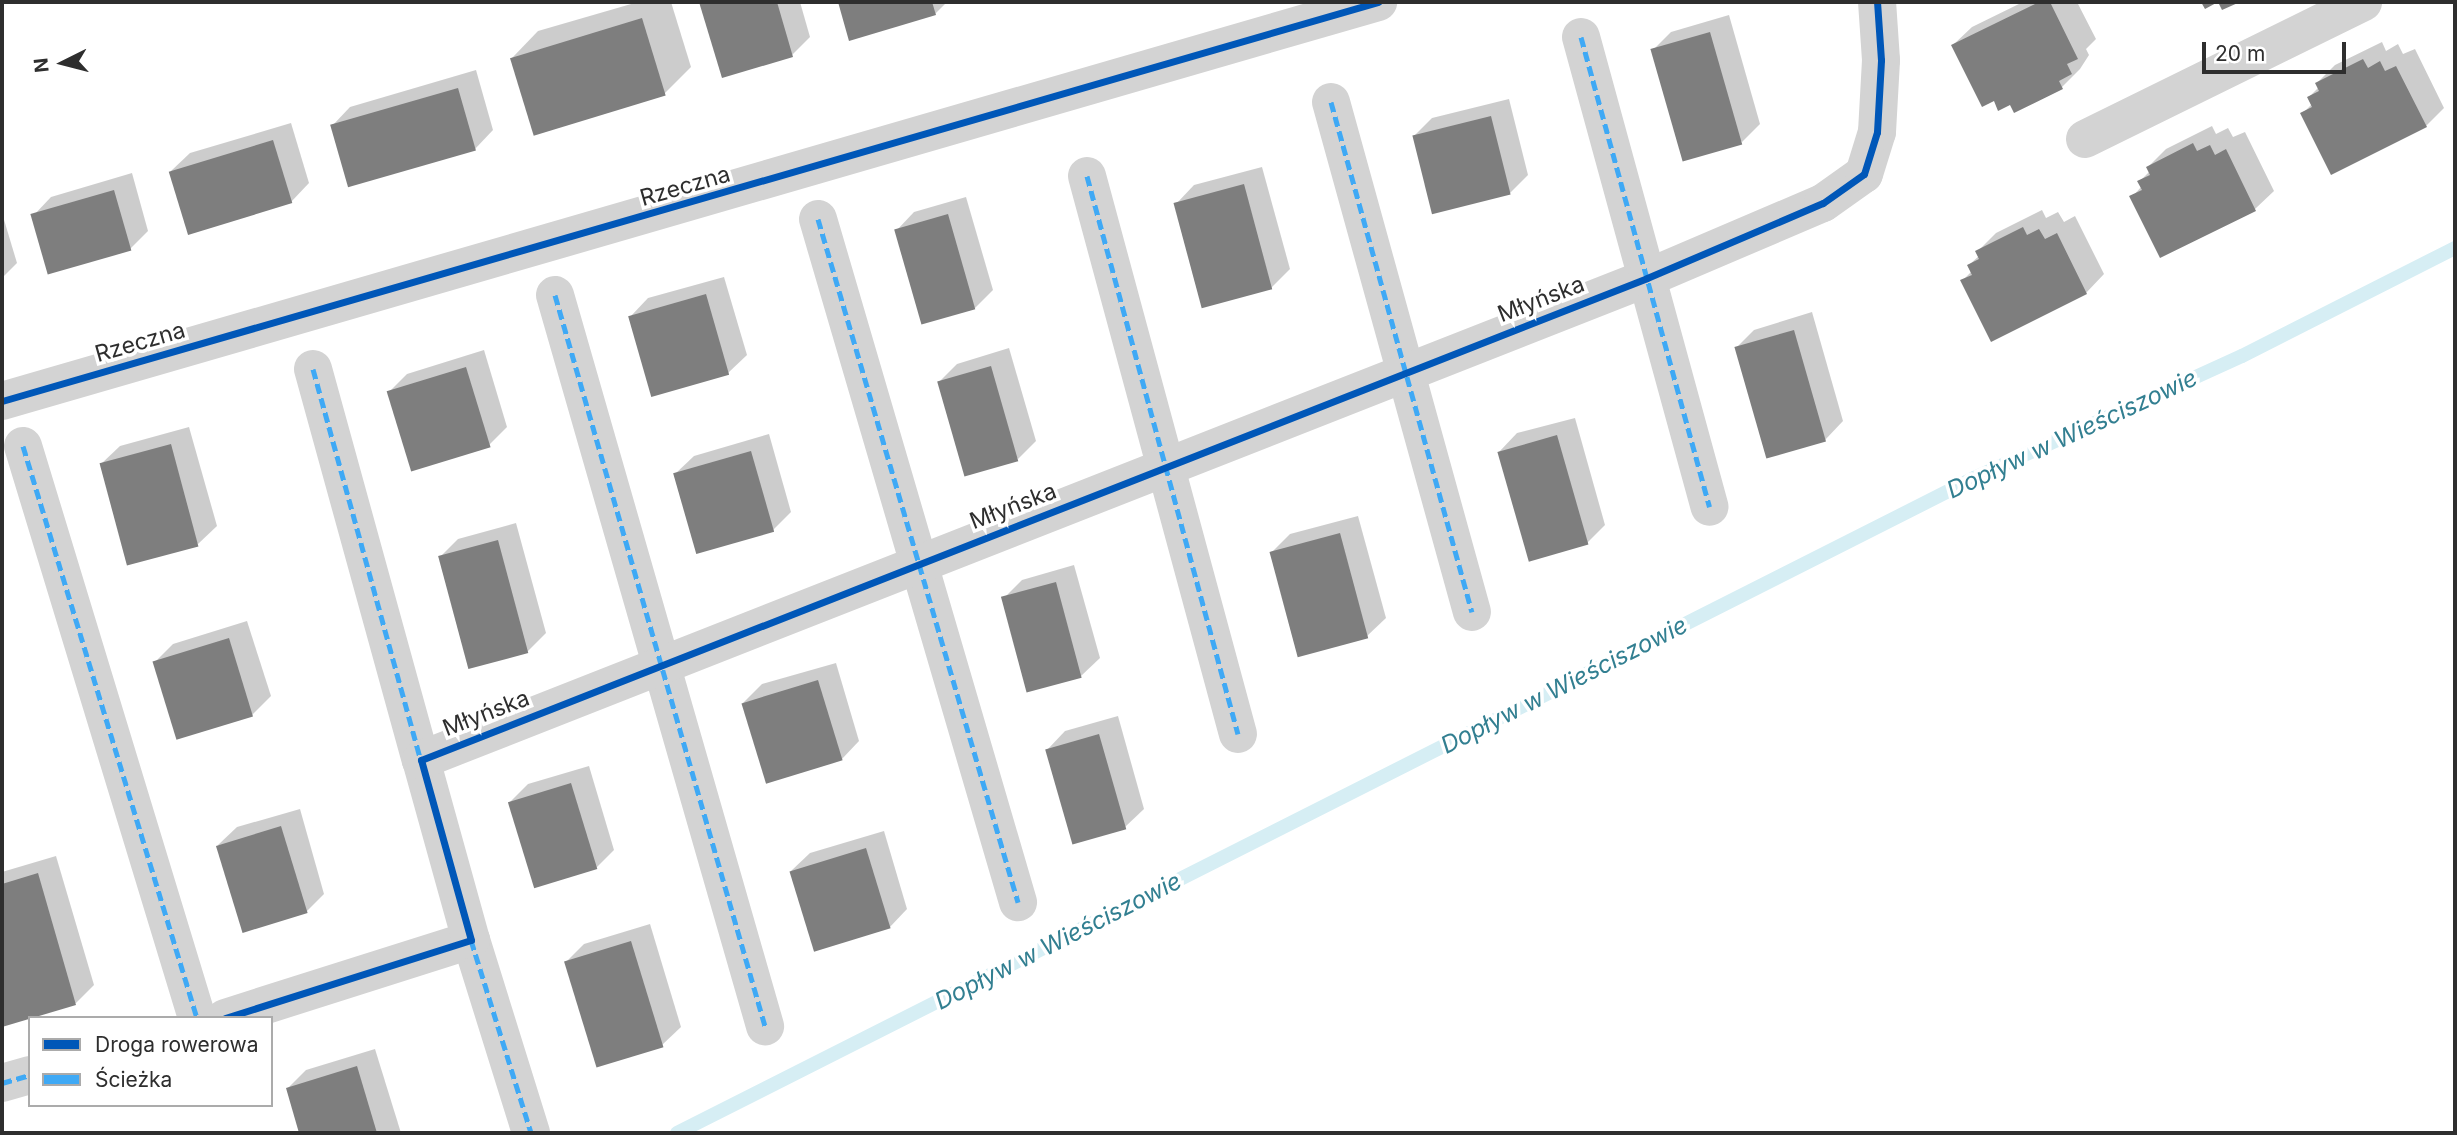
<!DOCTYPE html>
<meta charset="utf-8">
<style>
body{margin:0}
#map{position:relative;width:2457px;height:1135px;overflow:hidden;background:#fff;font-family:Inter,sans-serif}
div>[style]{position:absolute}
.shadow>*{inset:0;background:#0003}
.stream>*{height:14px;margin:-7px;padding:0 7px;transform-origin:7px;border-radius:7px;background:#d6eef4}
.building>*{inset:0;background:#7e7e7e;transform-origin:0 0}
.minor>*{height:38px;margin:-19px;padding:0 19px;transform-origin:19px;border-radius:19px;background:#d3d3d3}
.quiet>*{height:5px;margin-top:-2.5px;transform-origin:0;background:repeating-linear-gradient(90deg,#3fa9f5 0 10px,transparent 0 15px)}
.cycleway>*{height:7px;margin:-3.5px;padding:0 3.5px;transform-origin:3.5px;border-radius:3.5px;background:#0057b8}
span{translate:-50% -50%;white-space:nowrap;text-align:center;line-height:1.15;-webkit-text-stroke:7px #fff;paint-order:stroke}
.street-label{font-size:23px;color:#2e2e2e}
.water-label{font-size:24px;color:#327f91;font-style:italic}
.frame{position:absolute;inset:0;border:4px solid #2e2e2e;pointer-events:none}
.legend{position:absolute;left:28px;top:1016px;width:245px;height:91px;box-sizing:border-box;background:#fff;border:2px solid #ababab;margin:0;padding:9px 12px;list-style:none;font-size:21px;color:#2e2e2e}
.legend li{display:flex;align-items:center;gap:14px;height:35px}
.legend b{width:35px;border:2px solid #ababab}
.north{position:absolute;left:28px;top:28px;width:70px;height:70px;-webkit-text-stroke:5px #fff;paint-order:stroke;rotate:264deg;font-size:19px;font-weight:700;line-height:28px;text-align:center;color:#2e2e2e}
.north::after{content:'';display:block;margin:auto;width:24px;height:32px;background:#2e2e2e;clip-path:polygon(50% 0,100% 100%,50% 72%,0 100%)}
.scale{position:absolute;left:2202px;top:42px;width:144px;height:32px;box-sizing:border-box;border:4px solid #2e2e2e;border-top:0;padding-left:9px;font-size:21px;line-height:24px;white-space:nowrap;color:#2e2e2e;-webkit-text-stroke:5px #fff;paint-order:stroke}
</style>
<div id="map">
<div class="shadow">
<i style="clip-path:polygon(638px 2px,671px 2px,691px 67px,665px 93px,512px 58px,538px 31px)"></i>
<i style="clip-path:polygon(701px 2px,800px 2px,810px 37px,792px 55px,723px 75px)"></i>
<i style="clip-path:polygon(840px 2px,947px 2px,935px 14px,850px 39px)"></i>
<i style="clip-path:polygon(2023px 2px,2077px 2px,2096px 39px,2086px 49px,2089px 55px,2080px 69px,2062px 87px,2011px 102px,1995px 98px,1953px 45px,1972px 27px)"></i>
<i style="clip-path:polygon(1729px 15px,1760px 124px,1742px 142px,1653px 50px,1671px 32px)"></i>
<i style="clip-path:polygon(2382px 42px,2386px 51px,2398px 44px,2403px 54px,2415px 49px,2444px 108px,2426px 126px,2303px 113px,2312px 104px,2309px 97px,2319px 87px,2317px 83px,2335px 65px)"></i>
<i style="clip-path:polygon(476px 70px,493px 130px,475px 149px,332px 126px,350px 107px)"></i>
<i style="clip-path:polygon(1509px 99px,1528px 175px,1510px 193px,1414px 136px,1432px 118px)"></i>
<i style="clip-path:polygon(291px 123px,309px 183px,291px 202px,171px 171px,190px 153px)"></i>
<i style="clip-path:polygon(2212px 126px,2216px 134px,2228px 128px,2233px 137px,2245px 132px,2274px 191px,2255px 209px,2161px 256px,2132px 197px,2142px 186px,2140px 181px,2150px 171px,2148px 167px,2166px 149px)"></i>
<i style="clip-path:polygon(1262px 167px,1290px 269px,1271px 288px,1176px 204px,1194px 185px)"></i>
<i style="clip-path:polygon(132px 173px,148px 231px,130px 249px,33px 216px,51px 197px)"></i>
<i style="clip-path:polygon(966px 197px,993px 290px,975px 308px,896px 231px,914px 212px)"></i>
<i style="clip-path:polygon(2042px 210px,2046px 218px,2058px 212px,2064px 222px,2075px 216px,2104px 274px,2086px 293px,1962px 281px,1972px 271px,1969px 265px,1980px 255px,1978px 251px,1996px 233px)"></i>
<i style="clip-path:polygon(2px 213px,17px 263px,2px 278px)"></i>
<i style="clip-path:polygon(724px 277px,747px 355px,728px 373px,630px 317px,648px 298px)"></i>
<i style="clip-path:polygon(1812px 312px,1843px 421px,1825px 440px,1736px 348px,1754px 330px)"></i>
<i style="clip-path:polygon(1009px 348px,1036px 441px,1018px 459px,939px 382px,957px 364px)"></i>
<i style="clip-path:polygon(484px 350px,507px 427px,489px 445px,389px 392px,407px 374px)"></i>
<i style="clip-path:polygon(1575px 418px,1605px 525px,1587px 543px,1499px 452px,1517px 433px)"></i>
<i style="clip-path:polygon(189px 427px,217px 526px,198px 544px,101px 464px,120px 446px)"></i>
<i style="clip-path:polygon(769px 434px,791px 512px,773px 530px,675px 474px,694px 456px)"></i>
<i style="clip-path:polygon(1358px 516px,1386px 618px,1367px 636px,1272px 552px,1290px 534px)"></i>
<i style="clip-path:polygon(516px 523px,546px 633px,528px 651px,469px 667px,440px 557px,458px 539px)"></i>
<i style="clip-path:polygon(1074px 565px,1100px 658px,1081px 676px,1003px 599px,1022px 580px)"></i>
<i style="clip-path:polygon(247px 621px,271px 696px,252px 715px,155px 662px,173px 644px)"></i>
<i style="clip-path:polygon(836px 663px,859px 741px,841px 760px,743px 703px,762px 684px)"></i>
<i style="clip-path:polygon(1118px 716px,1144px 809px,1125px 827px,1047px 750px,1065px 731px)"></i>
<i style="clip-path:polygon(589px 766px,614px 850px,596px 868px,510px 802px,528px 784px)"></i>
<i style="clip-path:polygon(300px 809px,324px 894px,306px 912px,218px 845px,237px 827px)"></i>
<i style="clip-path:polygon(884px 831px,907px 909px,889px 928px,791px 871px,810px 853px)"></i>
<i style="clip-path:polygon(56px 856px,94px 985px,76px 1003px,3px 1025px,2px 872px)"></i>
<i style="clip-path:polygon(650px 924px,681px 1027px,662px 1045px,566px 962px,584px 944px)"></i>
<i style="clip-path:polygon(375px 1049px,401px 1133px,301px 1133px,288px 1088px,306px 1070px)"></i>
</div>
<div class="stream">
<i style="left:677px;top:1133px;width:1453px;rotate:-26.79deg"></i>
<i style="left:1974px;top:478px;width:294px;rotate:-24.5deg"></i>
<i style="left:2242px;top:356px;width:239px;rotate:-26.9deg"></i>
</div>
<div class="building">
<i style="clip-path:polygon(699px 2px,777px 2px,793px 57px,722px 78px)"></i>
<i style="clip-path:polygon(838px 2px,932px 2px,936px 15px,849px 41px)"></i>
<i style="clip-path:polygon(2039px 2px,2050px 2px,2078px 59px,2067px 64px,2072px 74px,2059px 81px,2063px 89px,2014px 113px,2010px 105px,1998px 111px,1994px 101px,1982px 107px,1951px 45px)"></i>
<i style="clip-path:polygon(2201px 2px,2240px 2px,2222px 10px,2218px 2px,2205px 9px)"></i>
<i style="left:642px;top:18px;width:81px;height:138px;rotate:73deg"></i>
<i style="left:1710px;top:32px;width:117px;height:62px;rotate:74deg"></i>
<i style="clip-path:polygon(2363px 59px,2368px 68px,2380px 61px,2385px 71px,2396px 66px,2427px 127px,2331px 175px,2300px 113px,2312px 107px,2307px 97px,2319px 91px,2315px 83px)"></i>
<i style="left:458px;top:88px;width:65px;height:133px;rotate:74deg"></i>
<i style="left:1491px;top:116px;width:81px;height:81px;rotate:76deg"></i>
<i style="left:273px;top:140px;width:66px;height:109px;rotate:73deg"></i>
<i style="clip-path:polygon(2193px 143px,2197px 151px,2210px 145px,2215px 155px,2226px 149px,2256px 211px,2160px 258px,2129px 196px,2142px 190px,2137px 181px,2150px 175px,2146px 167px)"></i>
<i style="left:1244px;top:184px;width:109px;height:73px;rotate:75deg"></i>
<i style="left:114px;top:190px;width:63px;height:87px;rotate:74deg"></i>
<i style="left:948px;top:214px;width:99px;height:56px;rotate:74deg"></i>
<i style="clip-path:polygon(2023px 227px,2027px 235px,2039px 229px,2045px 239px,2057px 233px,2087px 294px,1991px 342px,1960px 280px,1972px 275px,1967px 265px,1979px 259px,1975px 251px)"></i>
<i style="left:706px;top:294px;width:84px;height:81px;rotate:74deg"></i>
<i style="left:1794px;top:330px;width:116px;height:62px;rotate:74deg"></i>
<i style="left:991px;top:366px;width:99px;height:56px;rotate:74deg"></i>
<i style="left:466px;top:367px;width:84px;height:83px;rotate:73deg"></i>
<i style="left:1557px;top:435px;width:114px;height:62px;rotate:74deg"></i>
<i style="left:171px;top:444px;width:106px;height:74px;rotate:75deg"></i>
<i style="left:751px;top:451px;width:84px;height:81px;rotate:74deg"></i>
<i style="left:1340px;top:533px;width:109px;height:73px;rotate:75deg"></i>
<i style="left:498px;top:540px;width:117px;height:62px;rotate:75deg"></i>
<i style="left:1056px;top:582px;width:99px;height:57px;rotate:75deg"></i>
<i style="left:229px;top:638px;width:82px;height:80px;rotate:73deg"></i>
<i style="left:818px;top:680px;width:84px;height:80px;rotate:73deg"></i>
<i style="left:1099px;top:734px;width:99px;height:56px;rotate:74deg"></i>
<i style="left:571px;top:783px;width:90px;height:66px;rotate:73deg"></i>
<i style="left:281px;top:826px;width:91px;height:68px;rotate:73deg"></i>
<i style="left:866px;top:848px;width:84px;height:80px;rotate:73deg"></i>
<i style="clip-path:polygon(38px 873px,76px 1005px,2px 1027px,2px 884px)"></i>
<i style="left:631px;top:941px;width:111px;height:70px;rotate:73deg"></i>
<i style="clip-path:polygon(357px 1066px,377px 1133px,299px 1133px,286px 1088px)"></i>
</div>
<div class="minor">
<i style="left:1581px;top:37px;width:487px;rotate:74.7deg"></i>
<i style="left:1331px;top:102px;width:529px;rotate:74.55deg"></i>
<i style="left:2085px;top:139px;width:310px;rotate:-26.2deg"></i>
<i style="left:1087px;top:176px;width:578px;rotate:74.86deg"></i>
<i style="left:818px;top:219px;width:712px;rotate:73.68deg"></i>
<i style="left:555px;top:295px;width:761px;rotate:73.97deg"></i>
<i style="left:313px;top:369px;width:406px;rotate:74.6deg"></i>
<i style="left:2px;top:401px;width:1433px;rotate:-16.17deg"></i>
<i style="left:23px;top:446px;width:598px;rotate:73.08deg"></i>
<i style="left:471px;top:940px;width:202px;rotate:72.7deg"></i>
<i style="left:225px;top:1018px;width:258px;rotate:-17.6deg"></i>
<i style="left:471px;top:940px;width:187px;rotate:-105.5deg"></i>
<i style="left:421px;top:760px;width:1317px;rotate:-21.46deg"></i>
<i style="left:1647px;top:278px;width:191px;rotate:-23.1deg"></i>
<i style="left:1823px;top:203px;width:50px;rotate:-35.3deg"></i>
<i style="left:1864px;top:174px;width:44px;rotate:-72.8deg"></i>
<i style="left:1877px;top:132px;width:72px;rotate:-86.8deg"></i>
<i style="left:1881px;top:60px;width:58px;rotate:-93.9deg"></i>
<i style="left:2px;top:1083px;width:29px;rotate:-16deg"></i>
</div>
<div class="quiet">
<i style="left:1581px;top:37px;width:487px;rotate:74.7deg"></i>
<i style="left:1331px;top:102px;width:529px;rotate:74.55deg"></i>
<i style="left:1087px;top:176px;width:578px;rotate:74.86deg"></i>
<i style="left:818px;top:219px;width:712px;rotate:73.68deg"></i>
<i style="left:555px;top:295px;width:761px;rotate:73.97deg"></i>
<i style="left:313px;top:369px;width:406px;rotate:74.6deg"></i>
<i style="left:23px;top:446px;width:598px;rotate:73.08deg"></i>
<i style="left:471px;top:940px;width:202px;rotate:72.7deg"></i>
<i style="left:2px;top:1083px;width:29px;rotate:-16deg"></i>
</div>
<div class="cycleway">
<i style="left:2px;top:401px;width:1433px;rotate:-16.17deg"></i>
<i style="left:225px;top:1018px;width:258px;rotate:-17.6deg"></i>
<i style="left:471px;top:940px;width:187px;rotate:-105.5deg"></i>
<i style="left:421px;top:760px;width:1317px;rotate:-21.46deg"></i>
<i style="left:1647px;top:278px;width:191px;rotate:-23.1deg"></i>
<i style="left:1823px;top:203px;width:50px;rotate:-35.3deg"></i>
<i style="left:1864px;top:174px;width:44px;rotate:-72.8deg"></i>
<i style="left:1877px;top:132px;width:72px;rotate:-86.8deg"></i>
<i style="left:1881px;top:60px;width:58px;rotate:-93.9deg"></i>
</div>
<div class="street-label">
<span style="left:685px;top:186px;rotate:-16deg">Rzeczna</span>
<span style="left:1541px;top:299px;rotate:-21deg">Młyńska</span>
<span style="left:140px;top:342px;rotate:-16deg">Rzeczna</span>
<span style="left:1013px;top:506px;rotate:-21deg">Młyńska</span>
<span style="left:486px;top:713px;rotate:-21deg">Młyńska</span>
</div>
<div class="water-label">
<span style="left:2072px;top:434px;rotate:-25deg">Dopływ w Wieściszowie</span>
<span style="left:1564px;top:685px;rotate:-27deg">Dopływ w Wieściszowie</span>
<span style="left:1058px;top:941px;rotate:-27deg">Dopływ w Wieściszowie</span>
</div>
<div class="frame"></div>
<ul class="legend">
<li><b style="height:9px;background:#0057b8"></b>Droga rowerowa</li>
<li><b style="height:9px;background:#3fa9f5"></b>Ścieżka</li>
</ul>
<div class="north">N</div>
<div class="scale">20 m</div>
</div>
